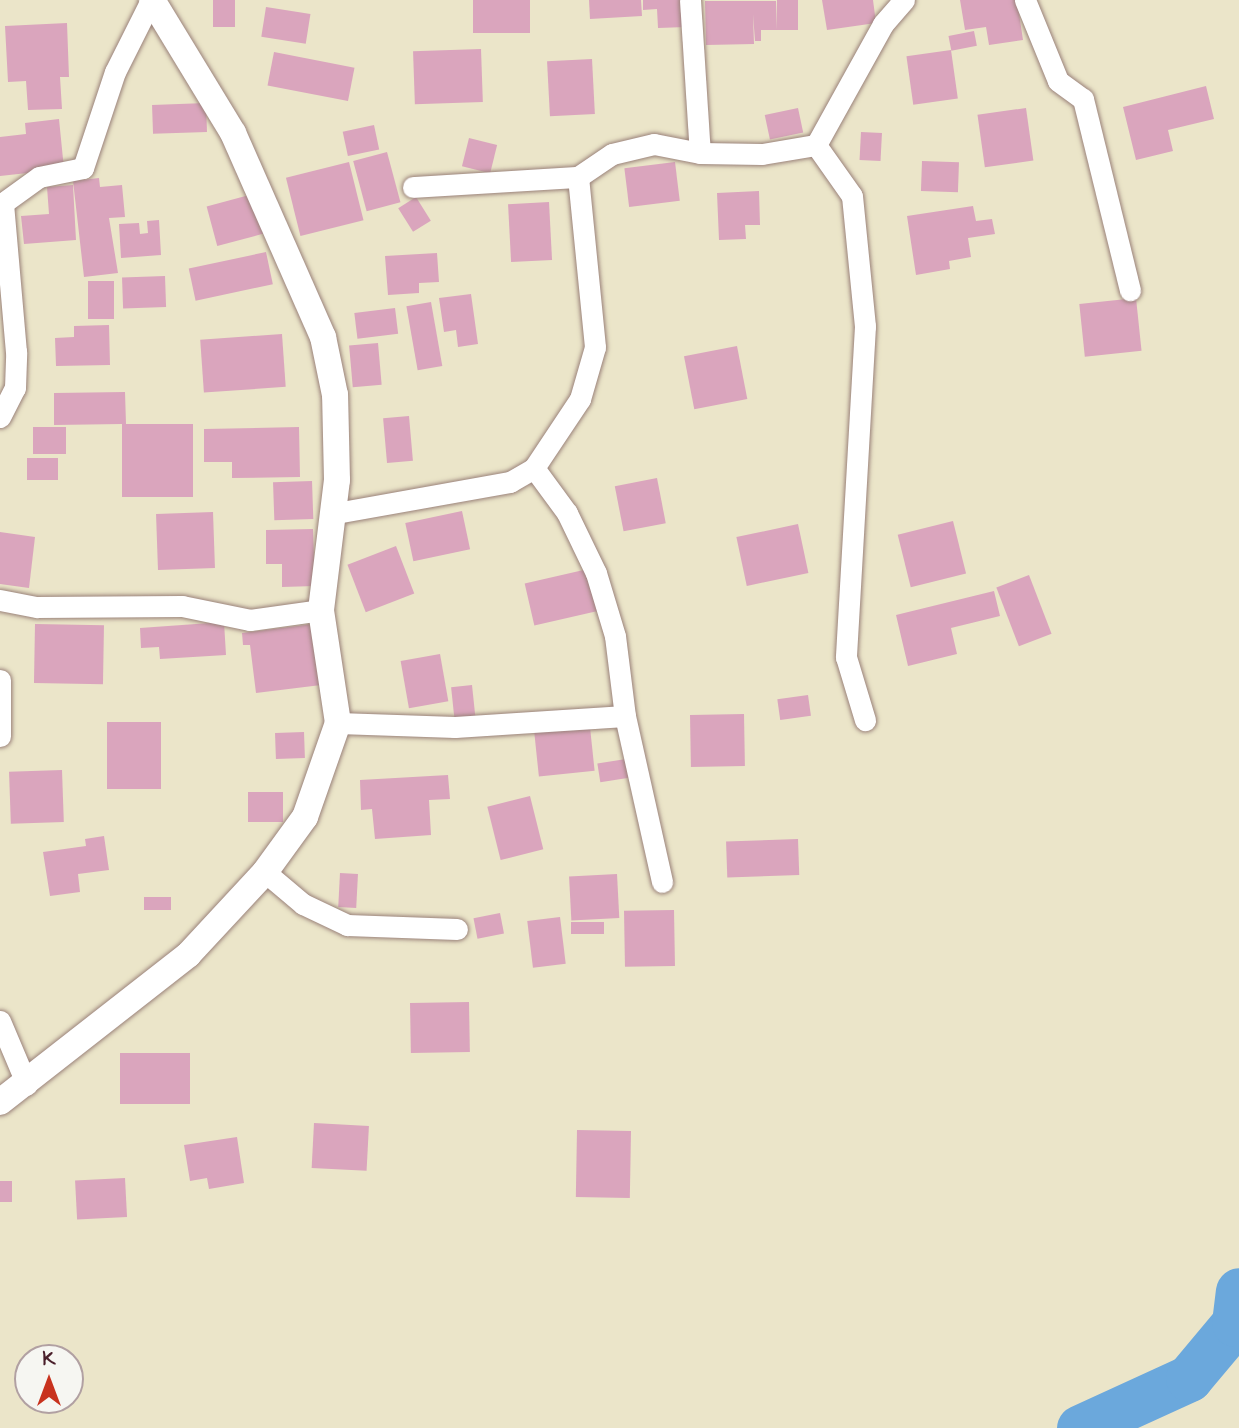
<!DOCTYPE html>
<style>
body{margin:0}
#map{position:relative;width:1239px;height:1428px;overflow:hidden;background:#ebe5c9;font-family:Mynerve,sans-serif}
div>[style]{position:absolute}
.river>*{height:47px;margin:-23.5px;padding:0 23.5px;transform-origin:23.5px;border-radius:23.5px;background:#6ba8dc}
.building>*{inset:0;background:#daa5bd;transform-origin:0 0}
.roads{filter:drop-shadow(0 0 2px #9a827a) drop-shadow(0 0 2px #9a827a)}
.minor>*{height:21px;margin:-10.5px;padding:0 10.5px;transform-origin:10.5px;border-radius:10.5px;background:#fff}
.tertiary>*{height:26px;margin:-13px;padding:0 13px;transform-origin:13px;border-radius:13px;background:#fff}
span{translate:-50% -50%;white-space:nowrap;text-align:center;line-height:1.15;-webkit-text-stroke:6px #f6f6f2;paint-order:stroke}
.north{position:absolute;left:14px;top:1344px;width:70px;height:70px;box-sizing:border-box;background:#f6f6f2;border:2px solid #b1a0a2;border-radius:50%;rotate:0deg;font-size:19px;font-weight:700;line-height:28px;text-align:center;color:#4a1f2b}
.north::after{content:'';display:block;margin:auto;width:24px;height:32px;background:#c8321e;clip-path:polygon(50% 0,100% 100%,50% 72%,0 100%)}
</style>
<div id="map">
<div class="river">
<i style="left:1080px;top:1428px;width:120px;rotate:-24.6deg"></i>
<i style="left:1189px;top:1378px;width:72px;rotate:-50.1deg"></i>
<i style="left:1235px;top:1323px;width:32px;rotate:-83deg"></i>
</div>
<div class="building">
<i style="left:213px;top:0;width:22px;height:27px"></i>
<i style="left:473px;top:0;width:57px;height:33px"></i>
<i style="clip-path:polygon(589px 0,641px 0,642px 16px,590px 19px)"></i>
<i style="clip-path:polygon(643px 0,685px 0,686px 27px,658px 28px,657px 9px,643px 10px)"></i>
<i style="left:777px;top:0;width:21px;height:30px"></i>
<i style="clip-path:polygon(822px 0,873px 0,876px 23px,827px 30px)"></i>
<i style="clip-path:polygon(960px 0,1017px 0,1023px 40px,989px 45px,986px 27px,965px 30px)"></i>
<i style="clip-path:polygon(705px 1px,776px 1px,777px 30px,761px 30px,761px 41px,755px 41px,753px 14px,754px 44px,706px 45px)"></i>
<i style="left:266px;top:7px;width:45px;height:30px;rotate:9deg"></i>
<i style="clip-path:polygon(67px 23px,69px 77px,60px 77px,62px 109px,28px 110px,26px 81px,8px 82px,5px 26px)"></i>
<i style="left:974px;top:31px;width:15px;height:26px;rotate:79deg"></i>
<i style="left:481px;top:49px;width:53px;height:68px;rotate:88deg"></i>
<i style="left:951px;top:50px;width:49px;height:45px;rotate:82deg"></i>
<i style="left:274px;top:52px;width:82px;height:34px;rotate:11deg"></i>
<i style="left:592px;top:59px;width:55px;height:45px;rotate:87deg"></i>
<i style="clip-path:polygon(1206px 86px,1214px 119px,1168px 130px,1173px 151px,1136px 160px,1123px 107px)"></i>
<i style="left:206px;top:103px;width:29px;height:54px;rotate:88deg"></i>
<i style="left:798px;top:108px;width:25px;height:34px;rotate:78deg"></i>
<i style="left:1026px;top:108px;width:53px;height:49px;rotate:82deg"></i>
<i style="clip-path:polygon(59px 119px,64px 169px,0 176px,0 137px,26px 134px,25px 123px)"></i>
<i style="left:374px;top:125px;width:25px;height:32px;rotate:78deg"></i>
<i style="left:861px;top:132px;width:21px;height:28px;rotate:3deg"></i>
<i style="left:469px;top:138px;width:29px;height:29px;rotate:14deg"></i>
<i style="left:387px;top:152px;width:52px;height:35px;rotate:75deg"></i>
<i style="left:922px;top:161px;width:37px;height:30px;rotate:2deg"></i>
<i style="left:349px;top:162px;width:60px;height:65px;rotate:76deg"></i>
<i style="left:675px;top:162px;width:39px;height:51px;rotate:83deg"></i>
<i style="clip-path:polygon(99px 178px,100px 187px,122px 185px,125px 217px,109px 218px,118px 273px,84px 277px,73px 181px)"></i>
<i style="clip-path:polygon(73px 185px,76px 240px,24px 244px,21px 216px,49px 214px,47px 187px)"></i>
<i style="clip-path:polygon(759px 191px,760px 225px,745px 225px,746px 239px,719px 240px,717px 193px)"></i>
<i style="left:253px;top:194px;width:41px;height:48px;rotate:75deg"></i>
<i style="left:416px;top:197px;width:28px;height:21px;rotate:58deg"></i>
<i style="left:549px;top:202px;width:58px;height:41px;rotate:87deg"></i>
<i style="clip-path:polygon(973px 206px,976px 221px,992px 219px,995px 234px,968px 238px,971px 257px,949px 261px,950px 269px,916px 275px,907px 216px)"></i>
<i style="clip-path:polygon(159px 220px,161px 255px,121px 258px,119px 224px,139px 223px,140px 234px,148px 233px,147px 221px)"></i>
<i style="left:266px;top:252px;width:33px;height:79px;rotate:78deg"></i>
<i style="clip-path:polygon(437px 253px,439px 282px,419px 283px,419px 293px,388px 295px,385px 256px)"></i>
<i style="left:165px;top:276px;width:31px;height:43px;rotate:88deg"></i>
<i style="left:88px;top:281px;width:26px;height:38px"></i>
<i style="clip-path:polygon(471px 294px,478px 344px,458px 347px,456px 330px,444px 332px,439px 298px)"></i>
<i style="left:1136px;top:298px;width:53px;height:57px;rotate:84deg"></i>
<i style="left:431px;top:302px;width:65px;height:25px;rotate:80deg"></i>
<i style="left:395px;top:308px;width:26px;height:41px;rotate:83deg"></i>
<i style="clip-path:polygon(109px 325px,110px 365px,56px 366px,55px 338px,74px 337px,74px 326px)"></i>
<i style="left:282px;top:334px;width:53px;height:82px;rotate:86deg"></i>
<i style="left:378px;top:343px;width:42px;height:29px;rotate:85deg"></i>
<i style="left:737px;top:346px;width:54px;height:54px;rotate:79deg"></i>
<i style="clip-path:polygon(125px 392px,126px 424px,193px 424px,193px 497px,122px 497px,122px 424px,54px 425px,54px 393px)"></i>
<i style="left:409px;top:416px;width:45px;height:26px;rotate:85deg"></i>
<i style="left:33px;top:427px;width:33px;height:27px"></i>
<i style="clip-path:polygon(299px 427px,300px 477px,232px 478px,232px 462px,204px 462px,204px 429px)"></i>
<i style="left:27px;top:458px;width:31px;height:22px"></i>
<i style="left:657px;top:478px;width:46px;height:43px;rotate:79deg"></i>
<i style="left:312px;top:481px;width:38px;height:39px;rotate:88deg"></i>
<i style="left:462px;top:511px;width:39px;height:58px;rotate:78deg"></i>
<i style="left:213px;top:512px;width:56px;height:57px;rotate:88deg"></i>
<i style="left:953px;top:521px;width:54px;height:57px;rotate:76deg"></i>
<i style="left:798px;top:524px;width:50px;height:63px;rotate:78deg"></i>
<i style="clip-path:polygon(313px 529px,315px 586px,282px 587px,282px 564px,266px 564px,266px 530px)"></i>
<i style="clip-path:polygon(0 532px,35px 537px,29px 588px,0 584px)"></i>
<i style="left:396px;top:546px;width:51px;height:52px;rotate:69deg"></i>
<i style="left:588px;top:569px;width:43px;height:65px;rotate:77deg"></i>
<i style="left:1029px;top:575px;width:63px;height:35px;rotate:69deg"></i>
<i style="clip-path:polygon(994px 591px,1000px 616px,951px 628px,957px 654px,908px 666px,896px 615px)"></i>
<i style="clip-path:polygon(224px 622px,226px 655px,160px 659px,159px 647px,141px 648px,140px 628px)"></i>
<i style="left:35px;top:624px;width:69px;height:59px;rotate:1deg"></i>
<i style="clip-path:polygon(313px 624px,321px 685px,256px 693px,250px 645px,243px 645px,242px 633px)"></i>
<i style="left:440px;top:654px;width:48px;height:40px;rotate:80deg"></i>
<i style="left:472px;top:685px;width:31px;height:21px;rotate:84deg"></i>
<i style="left:808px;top:695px;width:21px;height:31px;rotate:82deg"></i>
<i style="left:744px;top:714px;width:52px;height:54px;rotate:89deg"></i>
<i style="left:161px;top:722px;width:67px;height:54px;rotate:90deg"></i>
<i style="left:590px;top:727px;width:44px;height:56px;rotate:84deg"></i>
<i style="left:304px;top:732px;width:26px;height:29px;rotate:88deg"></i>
<i style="left:626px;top:759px;width:19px;height:29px;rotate:81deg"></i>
<i style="left:62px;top:770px;width:52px;height:53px;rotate:88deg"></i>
<i style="clip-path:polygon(448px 775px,450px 799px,429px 800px,431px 835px,375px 839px,372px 809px,361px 810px,360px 780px)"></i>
<i style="left:248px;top:792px;width:35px;height:30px"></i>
<i style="left:530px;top:796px;width:55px;height:44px;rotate:76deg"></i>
<i style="clip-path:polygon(104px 836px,109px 870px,78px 874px,80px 892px,50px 896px,43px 852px,86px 846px,85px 839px)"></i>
<i style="left:798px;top:839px;width:36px;height:72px;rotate:88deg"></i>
<i style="left:340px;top:873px;width:18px;height:34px;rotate:3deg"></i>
<i style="left:617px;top:874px;width:44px;height:48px;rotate:87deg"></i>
<i style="left:144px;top:897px;width:27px;height:13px"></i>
<i style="left:674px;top:910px;width:56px;height:50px;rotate:89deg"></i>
<i style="left:500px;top:913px;width:21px;height:27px;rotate:79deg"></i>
<i style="left:560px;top:917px;width:47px;height:33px;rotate:83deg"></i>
<i style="left:604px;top:922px;width:12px;height:33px;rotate:90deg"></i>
<i style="left:469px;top:1002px;width:50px;height:59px;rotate:89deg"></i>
<i style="left:120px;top:1053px;width:70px;height:51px"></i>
<i style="left:314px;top:1123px;width:55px;height:45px;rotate:3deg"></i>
<i style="left:577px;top:1130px;width:54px;height:67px;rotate:1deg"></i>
<i style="clip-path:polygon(237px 1137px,244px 1183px,209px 1189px,207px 1178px,190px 1181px,184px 1145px)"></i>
<i style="left:125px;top:1178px;width:39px;height:50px;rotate:87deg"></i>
<i style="left:0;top:1181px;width:12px;height:21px"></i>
</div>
<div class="roads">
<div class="minor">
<i style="left:690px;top:0;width:153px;rotate:86.3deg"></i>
<i style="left:1025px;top:0;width:87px;rotate:67.8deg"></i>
<i style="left:1058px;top:81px;width:31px;rotate:36deg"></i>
<i style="left:1083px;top:99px;width:197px;rotate:76.2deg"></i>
<i style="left:816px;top:145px;width:62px;rotate:54.8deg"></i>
<i style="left:852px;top:196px;width:131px;rotate:84.3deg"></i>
<i style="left:865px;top:326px;width:332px;rotate:93.3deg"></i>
<i style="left:846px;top:657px;width:66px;rotate:73.2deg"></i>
<i style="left:413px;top:187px;width:165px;rotate:-3.5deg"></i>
<i style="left:0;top:417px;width:33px;rotate:-63deg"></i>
<i style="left:15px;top:388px;width:36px;rotate:-88deg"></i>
<i style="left:16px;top:352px;width:150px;rotate:-95deg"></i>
<i style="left:3px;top:203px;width:44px;rotate:-35.8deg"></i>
<i style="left:39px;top:177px;width:45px;rotate:-11.6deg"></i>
<i style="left:83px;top:168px;width:101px;rotate:-71.6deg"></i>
<i style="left:115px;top:72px;width:80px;rotate:-63.4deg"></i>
<i style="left:534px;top:468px;width:56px;rotate:53.7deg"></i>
<i style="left:567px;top:513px;width:67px;rotate:64.2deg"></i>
<i style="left:596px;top:573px;width:66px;rotate:73.2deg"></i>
<i style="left:615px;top:636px;width:81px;rotate:82.9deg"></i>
<i style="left:625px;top:716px;width:170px;rotate:77.4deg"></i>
<i style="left:336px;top:513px;width:177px;rotate:-10.1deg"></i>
<i style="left:510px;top:482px;width:28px;rotate:-30deg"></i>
<i style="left:534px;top:468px;width:83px;rotate:-56.3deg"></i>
<i style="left:580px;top:399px;width:54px;rotate:-73.9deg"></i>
<i style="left:595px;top:347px;width:171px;rotate:-95.7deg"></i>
<i style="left:578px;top:177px;width:41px;rotate:-34.1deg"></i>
<i style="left:612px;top:154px;width:43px;rotate:-13.4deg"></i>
<i style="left:654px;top:144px;width:47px;rotate:11.1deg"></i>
<i style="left:700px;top:153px;width:62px;rotate:0.9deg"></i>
<i style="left:762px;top:154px;width:55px;rotate:-9.5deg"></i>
<i style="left:816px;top:145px;width:138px;rotate:-61deg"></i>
<i style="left:883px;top:24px;width:32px;rotate:-49deg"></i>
<i style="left:0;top:600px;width:38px;rotate:11deg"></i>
<i style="left:37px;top:607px;width:145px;rotate:-0.4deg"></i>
<i style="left:182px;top:606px;width:69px;rotate:11.6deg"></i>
<i style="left:250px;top:620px;width:72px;rotate:-8deg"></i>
<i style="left:0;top:680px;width:56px;rotate:90deg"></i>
<i style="left:338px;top:723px;width:117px;rotate:2deg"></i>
<i style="left:455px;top:727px;width:170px;rotate:-3.7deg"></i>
<i style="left:265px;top:872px;width:50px;rotate:40.1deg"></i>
<i style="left:303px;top:904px;width:49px;rotate:25.5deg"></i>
<i style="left:347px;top:925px;width:110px;rotate:2.1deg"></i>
<i style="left:0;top:1021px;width:69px;rotate:67.1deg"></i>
</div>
<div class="tertiary">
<i style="left:0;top:1102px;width:239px;rotate:-38deg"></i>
<i style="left:188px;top:955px;width:113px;rotate:-47.1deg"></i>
<i style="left:265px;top:872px;width:68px;rotate:-54deg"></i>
<i style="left:305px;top:817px;width:100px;rotate:-70.7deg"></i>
<i style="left:338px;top:723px;width:114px;rotate:-98.6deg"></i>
<i style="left:321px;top:610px;width:131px;rotate:-83deg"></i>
<i style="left:337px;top:480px;width:85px;rotate:-91.3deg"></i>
<i style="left:335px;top:395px;width:59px;rotate:-101.7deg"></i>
<i style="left:323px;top:337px;width:223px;rotate:-113.8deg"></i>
<i style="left:233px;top:133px;width:156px;rotate:-121.3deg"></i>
</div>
</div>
<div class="north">K</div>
</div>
